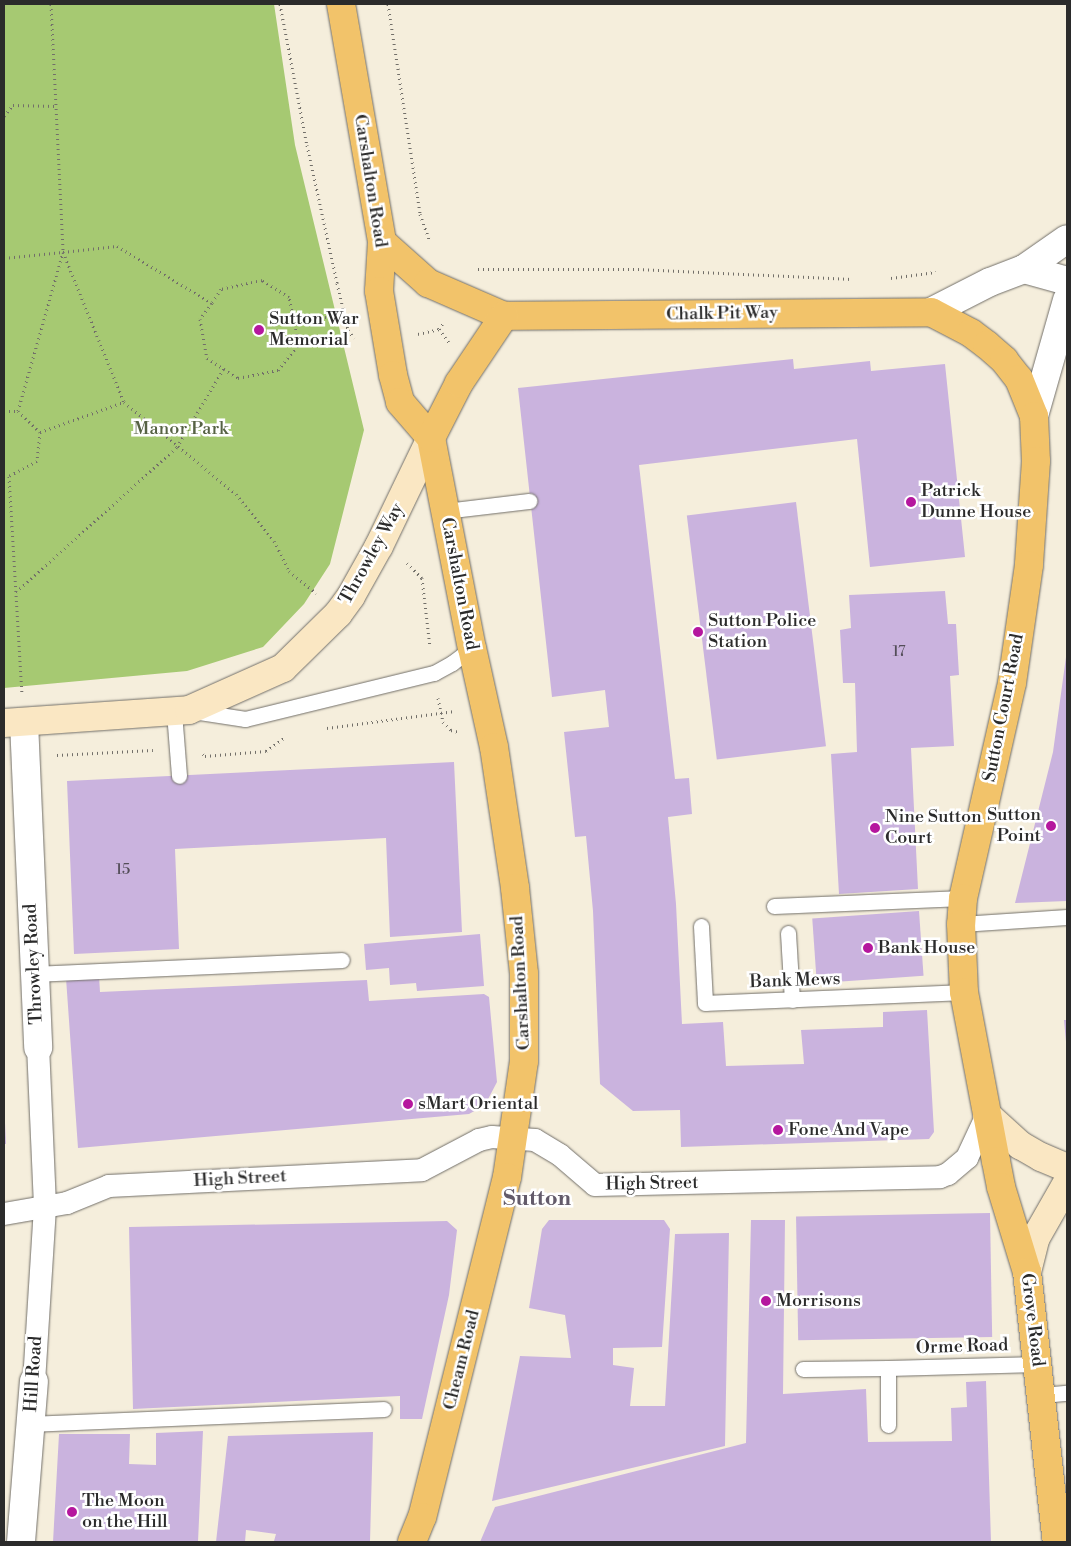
<!DOCTYPE html>
<style>
body{margin:0}
#map{position:relative;width:1071px;height:1546px;overflow:hidden;background:#f5eedc;font-family:"Libre Bodoni",serif}
div>[style]{position:absolute}
.green>*{inset:0;background:#a6c972}
.building>*{inset:0;background:#cab3de;transform-origin:0 0}
.path>*{height:3px;margin-top:-1.5px;transform-origin:0;background:repeating-linear-gradient(90deg,#726f69 0 1px,transparent 0 5px)}
.roads{filter:drop-shadow(0 0 1px #726f69) drop-shadow(0 0 1px #726f69)}
.service>*{height:15px;margin:-7.5px;padding:0 7.5px;transform-origin:7.5px;border-radius:7.5px;background:#fff}
.pedestrian>*{height:22px;margin:-11px;padding:0 11px;transform-origin:11px;border-radius:11px;background:#fff}
.minor>*{height:28px;margin:-14px;padding:0 14px;transform-origin:14px;border-radius:14px;background:#fff}
.secondary>*{height:28px;margin:-14px;padding:0 14px;transform-origin:14px;border-radius:14px;background:#fae7c3}
.trunk>*{height:28px;margin:-14px;padding:0 14px;transform-origin:14px;border-radius:14px;background:#f2c36a}
.dots>*{width:14px;height:14px;translate:-50% -50%;box-sizing:border-box;border:2px solid #fff;border-radius:50%}
span{translate:-50% -50%;white-space:nowrap;text-align:center;line-height:1.15;-webkit-text-stroke:5px #fff;paint-order:stroke}
.number-label{font-size:15px;color:#534d58}
.number-label span{-webkit-text-stroke-width:0}
.street-label{font-size:18px;color:#2b2b2b}
.poi-label{font-size:18px;color:#2b2b2b}
.left{translate:0 -50%;text-align:left}
.right{translate:-100% -50%;text-align:right}
.park-label{font-size:18px;color:#566244}
.district-label{font-size:22px;color:#635b6a;font-weight:700}
.frame{position:absolute;inset:0;border:5px solid #2b2b2b;pointer-events:none}
</style>
<div id="map">
<div class="green">
<i style="clip-path:polygon(4px 4px,274px 4px,295px 145px,364px 430px,330px 564px,304px 604px,263px 647px,187px 671px,4px 688px)"></i>
</div>
<div class="building">
<i style="clip-path:polygon(793px 359px,794px 369px,870px 361px,871px 371px,945px 364px,965px 557px,870px 567px,857px 439px,639px 465px,675px 779px,689px 778px,692px 814px,668px 817px,676px 904px,682px 1024px,723px 1022px,726px 1066px,804px 1064px,801px 1030px,883px 1027px,883px 1012px,927px 1010px,934px 1132px,929px 1139px,681px 1147px,680px 1110px,633px 1111px,600px 1084px,593px 911px,586px 836px,575px 837px,564px 732px,609px 727px,605px 690px,552px 697px,518px 388px)"></i>
<i style="left:796px;top:502px;width:246px;height:110px;rotate:83deg"></i>
<i style="clip-path:polygon(945px 591px,948px 624px,956px 624px,959px 675px,950px 676px,954px 746px,911px 748px,918px 889px,839px 894px,831px 754px,857px 752px,855px 683px,843px 683px,840px 630px,851px 628px,849px 595px)"></i>
<i style="clip-path:polygon(1066px 657px,1067px 901px,1015px 903px,1053px 752px)"></i>
<i style="clip-path:polygon(454px 762px,462px 932px,390px 937px,386px 838px,175px 849px,179px 949px,74px 954px,67px 781px)"></i>
<i style="left:919px;top:911px;width:65px;height:107px;rotate:86deg"></i>
<i style="clip-path:polygon(480px 934px,484px 986px,417px 991px,416px 983px,390px 985px,389px 968px,366px 970px,364px 944px)"></i>
<i style="clip-path:polygon(99px 976px,100px 992px,367px 980px,369px 1001px,484px 994px,489px 997px,497px 1082px,485px 1105px,469px 1114px,78px 1148px,66px 978px)"></i>
<i style="clip-path:polygon(1064px 1020px,1067px 1020px,1067px 1042px,1066px 1042px)"></i>
<i style="clip-path:polygon(4px 1101px,6px 1144px,4px 1144px)"></i>
<i style="left:990px;top:1213px;width:124px;height:194px;rotate:89deg"></i>
<i style="clip-path:polygon(549px 1220px,664px 1220px,670px 1229px,662px 1347px,613px 1348px,613px 1365px,634px 1368px,630px 1406px,665px 1406px,675px 1234px,729px 1233px,725px 1446px,492px 1501px,520px 1356px,571px 1358px,565px 1315px,529px 1308px,542px 1229px)"></i>
<i style="clip-path:polygon(751px 1220px,785px 1220px,783px 1394px,866px 1389px,868px 1442px,952px 1441px,951px 1408px,967px 1407px,966px 1382px,986px 1381px,991px 1542px,480px 1542px,495px 1507px,746px 1443px)"></i>
<i style="clip-path:polygon(447px 1221px,457px 1230px,449px 1295px,422px 1419px,400px 1419px,400px 1396px,133px 1409px,129px 1227px)"></i>
<i style="clip-path:polygon(203px 1431px,198px 1542px,53px 1542px,59px 1434px,130px 1434px,129px 1464px,156px 1465px,156px 1433px)"></i>
<i style="clip-path:polygon(373px 1432px,370px 1542px,274px 1541px,276px 1534px,246px 1530px,245px 1542px,216px 1542px,228px 1436px)"></i>
</div>
<div class="path">
<i style="left:51px;top:4px;width:248px;rotate:87.2deg"></i>
<i style="left:63px;top:252px;width:162px;rotate:67.9deg"></i>
<i style="left:124px;top:402px;width:145px;rotate:39.4deg"></i>
<i style="left:236px;top:494px;width:60px;rotate:51deg"></i>
<i style="left:274px;top:541px;width:34px;rotate:63deg"></i>
<i style="left:289px;top:571px;width:35px;rotate:39deg"></i>
<i style="left:280px;top:4px;width:144px;rotate:79.2deg"></i>
<i style="left:307px;top:145px;width:141px;rotate:77.7deg"></i>
<i style="left:337px;top:283px;width:48px;rotate:76.8deg"></i>
<i style="left:348px;top:330px;width:10px;rotate:53deg"></i>
<i style="left:388px;top:4px;width:212px;rotate:81.3deg"></i>
<i style="left:420px;top:214px;width:27px;rotate:70deg"></i>
<i style="left:4px;top:116px;width:14px;rotate:-51deg"></i>
<i style="left:13px;top:105px;width:43px;rotate:1.3deg"></i>
<i style="left:4px;top:258px;width:59px;rotate:-5.8deg"></i>
<i style="left:478px;top:269px;width:160px"></i>
<i style="left:638px;top:269px;width:214px;rotate:2.7deg"></i>
<i style="left:891px;top:278px;width:45px;rotate:-7.6deg"></i>
<i style="left:296px;top:324px;width:49px;rotate:-12.9deg"></i>
<i style="left:439px;top:329px;width:17px;rotate:54deg"></i>
<i style="left:418px;top:334px;width:22px;rotate:-13deg"></i>
<i style="left:439px;top:329px;width:7px;rotate:-56deg"></i>
<i style="left:4px;top:411px;width:14px"></i>
<i style="left:18px;top:411px;width:30px;rotate:44deg"></i>
<i style="left:40px;top:432px;width:29px;rotate:96deg"></i>
<i style="left:37px;top:461px;width:32px;rotate:152deg"></i>
<i style="left:18px;top:411px;width:165px;rotate:-74.2deg"></i>
<i style="left:63px;top:252px;width:54px;rotate:-6.3deg"></i>
<i style="left:117px;top:246px;width:111px;rotate:31deg"></i>
<i style="left:212px;top:303px;width:20px;rotate:127deg"></i>
<i style="left:200px;top:319px;width:40px;rotate:80deg"></i>
<i style="left:207px;top:358px;width:37px;rotate:33deg"></i>
<i style="left:238px;top:378px;width:41px;rotate:-11.3deg"></i>
<i style="left:278px;top:370px;width:33px;rotate:-51deg"></i>
<i style="left:299px;top:344px;width:48px;rotate:-102deg"></i>
<i style="left:289px;top:297px;width:32px;rotate:-148deg"></i>
<i style="left:262px;top:280px;width:42px;rotate:167.6deg"></i>
<i style="left:221px;top:289px;width:17px;rotate:123deg"></i>
<i style="left:40px;top:432px;width:89px;rotate:-19.7deg"></i>
<i style="left:4px;top:474px;width:5px;rotate:22deg"></i>
<i style="left:9px;top:476px;width:216px;rotate:86.6deg"></i>
<i style="left:407px;top:563px;width:21px;rotate:45deg"></i>
<i style="left:422px;top:578px;width:69px;rotate:83.4deg"></i>
<i style="left:16px;top:592px;width:217px;rotate:-42deg"></i>
<i style="left:177px;top:447px;width:92px;rotate:-59.3deg"></i>
<i style="left:438px;top:698px;width:25px;rotate:78deg"></i>
<i style="left:443px;top:722px;width:11px;rotate:45deg"></i>
<i style="left:451px;top:730px;width:8px;rotate:14deg"></i>
<i style="left:327px;top:728px;width:129px;rotate:-7.6deg"></i>
<i style="left:203px;top:754px;width:3px;rotate:45deg"></i>
<i style="left:205px;top:756px;width:61px;rotate:-4.7deg"></i>
<i style="left:266px;top:751px;width:24px;rotate:-36deg"></i>
<i style="left:57px;top:755px;width:96px;rotate:-3deg"></i>
</div>
<div class="roads">
<div class="service">
<i style="left:445px;top:511px;width:85px;rotate:-6.8deg"></i>
<i style="left:193px;top:711px;width:53px;rotate:8.7deg"></i>
<i style="left:245px;top:719px;width:195px;rotate:-13.7deg"></i>
<i style="left:434px;top:673px;width:21px;rotate:-29deg"></i>
<i style="left:452px;top:663px;width:25px;rotate:-37deg"></i>
<i style="left:174px;top:712px;width:64px;rotate:85.5deg"></i>
<i style="left:774px;top:906px;width:189px;rotate:-2.4deg"></i>
<i style="left:961px;top:924px;width:106px;rotate:-3.8deg"></i>
<i style="left:701px;top:926px;width:77px;rotate:87deg"></i>
<i style="left:705px;top:1003px;width:259px;rotate:-2.4deg"></i>
<i style="left:788px;top:933px;width:67px;rotate:86.6deg"></i>
<i style="left:35px;top:974px;width:307px;rotate:-2.6deg"></i>
<i style="left:888px;top:1368px;width:150px;rotate:-1.5deg"></i>
<i style="left:803px;top:1369px;width:85px;rotate:-0.7deg"></i>
<i style="left:888px;top:1368px;width:57px;rotate:90deg"></i>
<i style="left:1042px;top:1395px;width:25px;rotate:-5deg"></i>
<i style="left:30px;top:1424px;width:354px;rotate:-2.4deg"></i>
</div>
<div class="pedestrian">
<i style="left:4px;top:1214px;width:64px;rotate:-9.9deg"></i>
<i style="left:67px;top:1203px;width:45px;rotate:-22deg"></i>
<i style="left:109px;top:1186px;width:313px;rotate:-2.9deg"></i>
<i style="left:422px;top:1170px;width:64px;rotate:-27.8deg"></i>
<i style="left:479px;top:1140px;width:13px;rotate:-13deg"></i>
<i style="left:492px;top:1137px;width:43px;rotate:4deg"></i>
<i style="left:535px;top:1140px;width:29px;rotate:31deg"></i>
<i style="left:560px;top:1155px;width:46px;rotate:40.6deg"></i>
<i style="left:595px;top:1185px;width:345px;rotate:-1.3deg"></i>
<i style="left:940px;top:1177px;width:9px;rotate:-21deg"></i>
<i style="left:948px;top:1174px;width:25px;rotate:-40deg"></i>
<i style="left:967px;top:1158px;width:47px;rotate:-65.1deg"></i>
<i style="left:34px;top:1382px;width:176px;rotate:-86.4deg"></i>
<i style="left:45px;top:1206px;width:158px;rotate:-92.5deg"></i>
</div>
<div class="minor">
<i style="left:1024px;top:269px;width:45px;rotate:15.6deg"></i>
<i style="left:931px;top:312px;width:66px;rotate:-27deg"></i>
<i style="left:990px;top:282px;width:36px;rotate:-21deg"></i>
<i style="left:1024px;top:269px;width:52px;rotate:-34.9deg"></i>
<i style="left:1034px;top:416px;width:121px;rotate:-74.1deg"></i>
<i style="left:24px;top:722px;width:326px;rotate:87.5deg"></i>
<i style="left:21px;top:1542px;width:161px;rotate:-85.4deg"></i>
</div>
<div class="secondary">
<i style="left:4px;top:723px;width:185px;rotate:-4deg"></i>
<i style="left:189px;top:710px;width:103px;rotate:-24.1deg"></i>
<i style="left:283px;top:668px;width:77px;rotate:-44.5deg"></i>
<i style="left:338px;top:614px;width:22px;rotate:-54deg"></i>
<i style="left:351px;top:596px;width:57px;rotate:-60.8deg"></i>
<i style="left:379px;top:546px;width:120px;rotate:-64.3deg"></i>
<i style="left:987px;top:1115px;width:45px;rotate:42.3deg"></i>
<i style="left:1020px;top:1145px;width:24px;rotate:30deg"></i>
<i style="left:1041px;top:1157px;width:28px;rotate:23deg"></i>
<i style="left:1027px;top:1272px;width:34px;rotate:-76deg"></i>
<i style="left:1035px;top:1239px;width:64px;rotate:-60.3deg"></i>
</div>
<div class="trunk">
<i style="left:341px;top:4px;width:242px;rotate:80.2deg"></i>
<i style="left:382px;top:242px;width:49px;rotate:93.5deg"></i>
<i style="left:379px;top:291px;width:85px;rotate:80.5deg"></i>
<i style="left:393px;top:375px;width:28px;rotate:75deg"></i>
<i style="left:400px;top:402px;width:48px;rotate:49.3deg"></i>
<i style="left:431px;top:438px;width:214px;rotate:79deg"></i>
<i style="left:472px;top:648px;width:101px;rotate:77.5deg"></i>
<i style="left:494px;top:747px;width:143px;rotate:81.5deg"></i>
<i style="left:515px;top:888px;width:86px;rotate:84deg"></i>
<i style="left:524px;top:974px;width:87px;rotate:90deg"></i>
<i style="left:524px;top:1061px;width:117px;rotate:98.3deg"></i>
<i style="left:507px;top:1177px;width:350px;rotate:104deg"></i>
<i style="left:422px;top:1517px;width:27px;rotate:112deg"></i>
<i style="left:382px;top:242px;width:62px;rotate:41.7deg"></i>
<i style="left:428px;top:283px;width:83px;rotate:23.5deg"></i>
<i style="left:504px;top:316px;width:427px;rotate:-0.5deg"></i>
<i style="left:931px;top:312px;width:45px;rotate:27.7deg"></i>
<i style="left:971px;top:333px;width:20px;rotate:37deg"></i>
<i style="left:987px;top:345px;width:23px;rotate:41deg"></i>
<i style="left:1004px;top:360px;width:24px;rotate:52deg"></i>
<i style="left:1019px;top:379px;width:40px;rotate:68deg"></i>
<i style="left:1034px;top:416px;width:45px;rotate:87.5deg"></i>
<i style="left:1036px;top:461px;width:104px;rotate:93.9deg"></i>
<i style="left:1029px;top:565px;width:119px;rotate:98.2deg"></i>
<i style="left:1012px;top:683px;width:221px;rotate:102.8deg"></i>
<i style="left:963px;top:898px;width:26px;rotate:94deg"></i>
<i style="left:961px;top:924px;width:68px;rotate:87.5deg"></i>
<i style="left:964px;top:992px;width:172px;rotate:79.3deg"></i>
<i style="left:996px;top:1161px;width:26px;rotate:79deg"></i>
<i style="left:1001px;top:1187px;width:89px;rotate:73deg"></i>
<i style="left:1027px;top:1272px;width:272px;rotate:83.7deg"></i>
<i style="left:431px;top:438px;width:62px;rotate:-63deg"></i>
<i style="left:459px;top:383px;width:81px;rotate:-56.1deg"></i>
</div>
</div>
<div class="dots">
<i style="left:259px;top:330px;background:#b5179e"></i>
<i style="left:911px;top:502px;background:#b5179e"></i>
<i style="left:698px;top:632px;background:#b5179e"></i>
<i style="left:1051px;top:826px;background:#b5179e"></i>
<i style="left:875px;top:828px;background:#b5179e"></i>
<i style="left:868px;top:948px;background:#b5179e"></i>
<i style="left:408px;top:1104px;background:#b5179e"></i>
<i style="left:778px;top:1130px;background:#b5179e"></i>
<i style="left:766px;top:1301px;background:#b5179e"></i>
<i style="left:72px;top:1512px;background:#b5179e"></i>
</div>
<div class="number-label">
<span style="left:899px;top:652px">17</span>
<span style="left:123px;top:870px">15</span>
</div>
<div class="street-label">
<span style="left:370px;top:181px;rotate:81deg">Carshalton Road</span>
<span style="left:722px;top:314px;rotate:-1deg">Chalk Pit Way</span>
<span style="left:372px;top:554px;rotate:-61deg">Throwley Way</span>
<span style="left:459px;top:584px;rotate:79deg">Carshalton Road</span>
<span style="left:1004px;top:708px;rotate:-79deg">Sutton Court Road</span>
<span style="left:34px;top:964px;rotate:-93deg">Throwley Road</span>
<span style="left:795px;top:981px;rotate:-2deg">Bank Mews</span>
<span style="left:521px;top:983px;rotate:-93deg">Carshalton Road</span>
<span style="left:240px;top:1179px;rotate:-3deg">High Street</span>
<span style="left:652px;top:1184px;rotate:-1deg">High Street</span>
<span style="left:1032px;top:1320px;rotate:83deg">Grove Road</span>
<span style="left:962px;top:1347px;rotate:-2deg">Orme Road</span>
<span style="left:462px;top:1360px;rotate:-76deg">Cheam Road</span>
<span style="left:34px;top:1374px;rotate:-86deg">Hill Road</span>
</div>
<div class="poi-label">
<span class="left" style="left:269px;top:330px">Sutton War<br>Memorial</span>
<span class="left" style="left:921px;top:502px">Patrick<br>Dunne House</span>
<span class="left" style="left:708px;top:632px">Sutton Police<br>Station</span>
<span class="right" style="left:1041px;top:826px">Sutton<br>Point</span>
<span class="left" style="left:885px;top:828px">Nine Sutton<br>Court</span>
<span class="left" style="left:878px;top:948px">Bank House</span>
<span class="left" style="left:418px;top:1104px">sMart Oriental</span>
<span class="left" style="left:788px;top:1130px">Fone And Vape</span>
<span class="left" style="left:776px;top:1301px">Morrisons</span>
<span class="left" style="left:82px;top:1512px">The Moon<br>on the Hill</span>
</div>
<div class="park-label">
<span style="left:181px;top:429px">Manor Park</span>
</div>
<div class="district-label">
<span style="left:537px;top:1199px">Sutton</span>
</div>
<div class="frame"></div>
</div>
